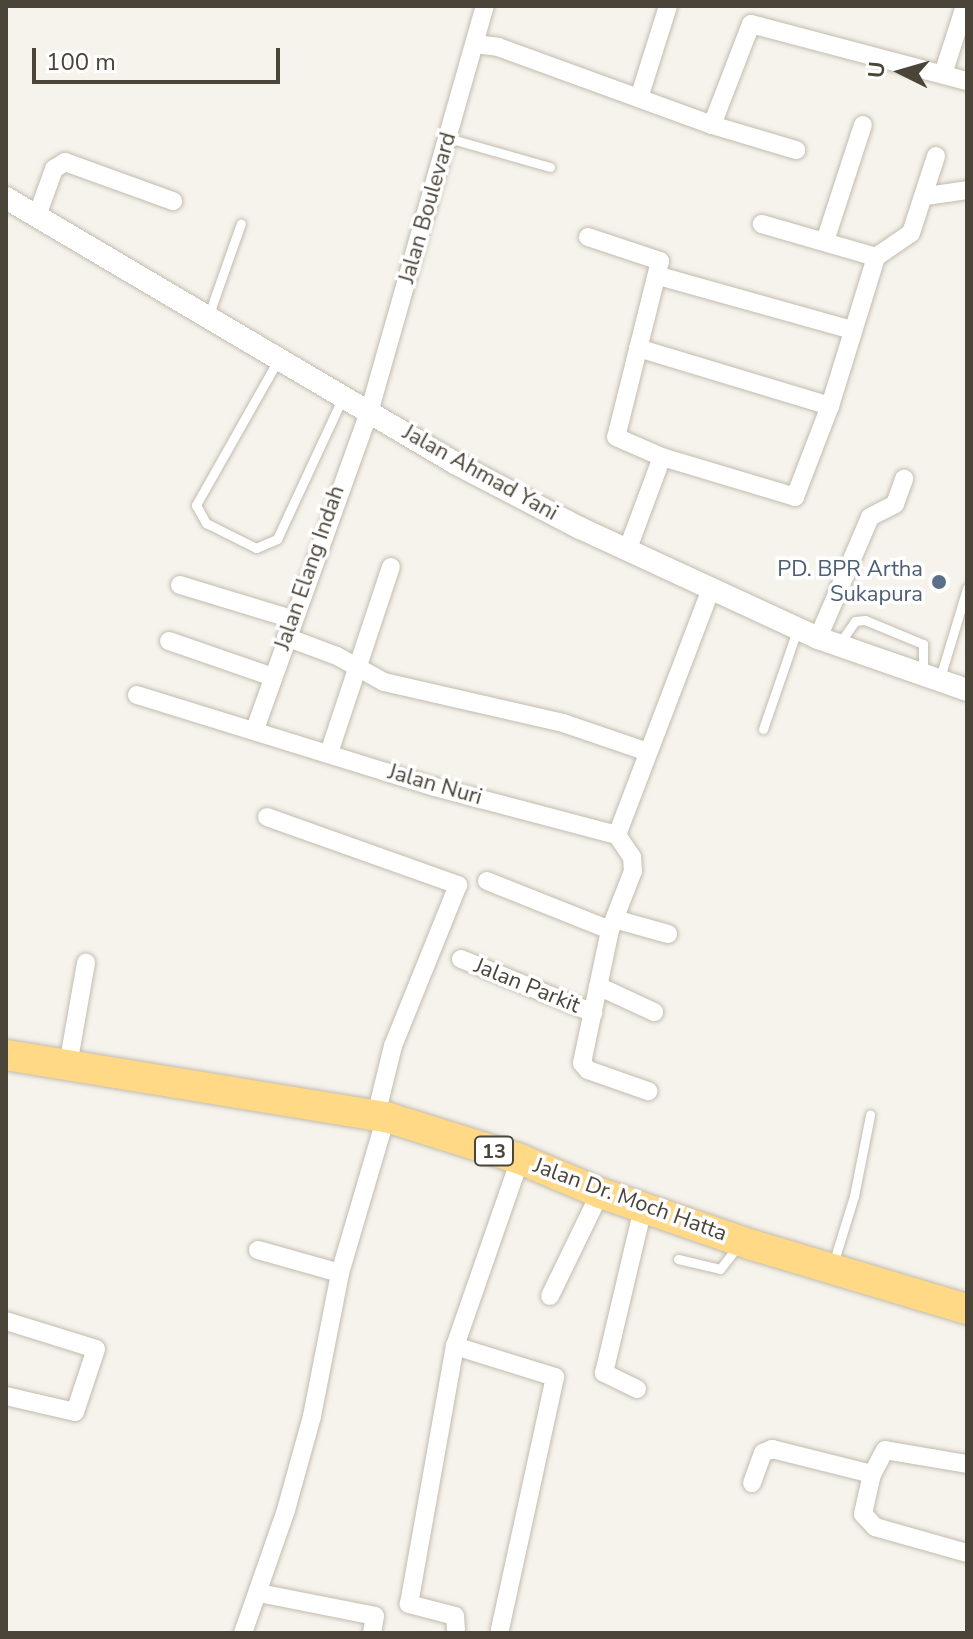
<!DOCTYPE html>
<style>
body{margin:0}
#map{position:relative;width:973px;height:1639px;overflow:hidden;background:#f6f3ec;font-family:"Nunito Sans",sans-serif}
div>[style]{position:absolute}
.roads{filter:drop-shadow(0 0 2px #c2bbae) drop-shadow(0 0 2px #c2bbae)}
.service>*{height:9px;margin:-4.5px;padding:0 4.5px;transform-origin:4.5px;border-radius:4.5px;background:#fff}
.minor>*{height:18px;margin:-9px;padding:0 9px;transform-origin:9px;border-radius:9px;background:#fff}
.tertiary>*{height:22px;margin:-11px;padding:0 11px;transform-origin:11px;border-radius:11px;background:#fff}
.trunk>*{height:30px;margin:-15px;padding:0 15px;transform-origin:15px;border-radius:15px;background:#ffd985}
.dots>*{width:22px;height:22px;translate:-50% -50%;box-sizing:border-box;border:4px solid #fff;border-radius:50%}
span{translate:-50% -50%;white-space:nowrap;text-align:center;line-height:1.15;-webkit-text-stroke:7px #fff;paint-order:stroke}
.shield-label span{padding:2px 6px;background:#fff;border:2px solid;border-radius:6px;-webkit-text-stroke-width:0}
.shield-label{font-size:20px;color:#4b4439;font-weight:700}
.street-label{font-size:22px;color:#4b4439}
.service-label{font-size:22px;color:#4e5e75}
.right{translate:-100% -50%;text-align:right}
.frame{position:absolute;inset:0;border:8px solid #4b4439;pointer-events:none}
.north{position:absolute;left:861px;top:32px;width:80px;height:80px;-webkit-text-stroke:6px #fff;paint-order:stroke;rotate:275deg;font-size:22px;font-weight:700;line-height:32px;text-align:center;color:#4b4439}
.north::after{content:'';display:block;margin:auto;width:28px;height:36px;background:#4b4439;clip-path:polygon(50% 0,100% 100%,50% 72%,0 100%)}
.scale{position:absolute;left:32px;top:48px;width:248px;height:36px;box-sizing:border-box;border:4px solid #4b4439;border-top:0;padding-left:10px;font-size:24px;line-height:28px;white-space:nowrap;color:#4b4439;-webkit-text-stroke:6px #fff;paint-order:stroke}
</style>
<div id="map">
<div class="roads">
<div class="service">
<i style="left:448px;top:138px;width:106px;rotate:15.9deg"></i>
<i style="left:209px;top:314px;width:96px;rotate:-70.6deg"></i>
<i style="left:278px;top:360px;width:167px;rotate:119.5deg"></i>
<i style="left:196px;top:505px;width:21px;rotate:61deg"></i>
<i style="left:206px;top:523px;width:56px;rotate:26.6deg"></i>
<i style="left:256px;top:548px;width:23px;rotate:-23deg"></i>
<i style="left:277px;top:539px;width:154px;rotate:-65.1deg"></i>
<i style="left:839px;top:644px;width:28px;rotate:-55deg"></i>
<i style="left:855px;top:621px;width:10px;rotate:-6deg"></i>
<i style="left:865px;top:620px;width:63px;rotate:22.5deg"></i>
<i style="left:923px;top:644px;width:31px;rotate:90deg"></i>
<i style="left:939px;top:681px;width:97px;rotate:-73.2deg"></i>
<i style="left:763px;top:729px;width:105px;rotate:-71deg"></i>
<i style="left:678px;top:1259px;width:43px;rotate:13.4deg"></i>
<i style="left:720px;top:1269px;width:28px;rotate:-52deg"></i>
<i style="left:833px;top:1264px;width:71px;rotate:-72.8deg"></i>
<i style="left:854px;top:1196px;width:83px;rotate:-78.8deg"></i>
</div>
<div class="minor">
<i style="left:475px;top:44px;width:23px;rotate:7deg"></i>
<i style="left:498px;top:47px;width:228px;rotate:20deg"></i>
<i style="left:712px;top:125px;width:108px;rotate:-68.9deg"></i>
<i style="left:751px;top:24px;width:223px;rotate:14.8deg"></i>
<i style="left:943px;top:74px;width:71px;rotate:-72.1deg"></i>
<i style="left:639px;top:98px;width:96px;rotate:-72.5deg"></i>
<i style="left:712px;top:125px;width:88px;rotate:16.6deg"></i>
<i style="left:926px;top:196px;width:41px;rotate:-8.3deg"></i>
<i style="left:37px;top:216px;width:50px;rotate:-70.1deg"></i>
<i style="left:54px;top:169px;width:13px;rotate:-32deg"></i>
<i style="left:65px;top:162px;width:115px;rotate:19.9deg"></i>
<i style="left:588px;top:237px;width:76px;rotate:18.4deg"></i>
<i style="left:660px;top:261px;width:181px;rotate:104deg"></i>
<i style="left:616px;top:437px;width:50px;rotate:23.5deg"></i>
<i style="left:662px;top:457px;width:139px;rotate:16.7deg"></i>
<i style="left:795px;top:497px;width:97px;rotate:-69deg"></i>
<i style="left:830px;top:406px;width:156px;rotate:-72.8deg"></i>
<i style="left:876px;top:257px;width:119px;rotate:-163.9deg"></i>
<i style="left:825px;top:241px;width:122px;rotate:-71.9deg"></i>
<i style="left:876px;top:257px;width:42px;rotate:-34.4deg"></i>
<i style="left:911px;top:233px;width:81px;rotate:-72deg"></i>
<i style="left:659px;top:276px;width:201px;rotate:15.6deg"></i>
<i style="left:638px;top:348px;width:201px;rotate:16.8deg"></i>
<i style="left:627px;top:551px;width:100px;rotate:-69.6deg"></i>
<i style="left:180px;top:585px;width:117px;rotate:16.9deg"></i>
<i style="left:286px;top:637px;width:54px;rotate:20.4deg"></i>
<i style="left:337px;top:656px;width:54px;rotate:29deg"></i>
<i style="left:384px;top:682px;width:184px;rotate:12.9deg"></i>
<i style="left:563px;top:723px;width:87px;rotate:18.9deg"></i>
<i style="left:818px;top:638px;width:132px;rotate:-66.7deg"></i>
<i style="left:870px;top:517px;width:28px;rotate:-27deg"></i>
<i style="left:895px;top:504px;width:27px;rotate:-70deg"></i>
<i style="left:169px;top:641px;width:110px;rotate:19.1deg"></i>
<i style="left:137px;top:695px;width:312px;rotate:17.2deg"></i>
<i style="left:435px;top:787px;width:188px;rotate:14.8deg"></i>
<i style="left:255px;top:729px;width:340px;rotate:-70.2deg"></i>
<i style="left:370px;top:409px;width:419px;rotate:-74.1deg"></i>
<i style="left:329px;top:753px;width:196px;rotate:-71.6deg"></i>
<i style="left:267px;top:817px;width:203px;rotate:19.6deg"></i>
<i style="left:458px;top:885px;width:174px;rotate:112deg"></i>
<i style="left:393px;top:1046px;width:71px;rotate:103.8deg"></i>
<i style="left:617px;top:835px;width:27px;rotate:56deg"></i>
<i style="left:632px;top:857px;width:14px;rotate:86deg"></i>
<i style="left:633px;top:871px;width:63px;rotate:111.3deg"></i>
<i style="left:610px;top:930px;width:136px;rotate:101.9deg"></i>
<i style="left:582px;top:1063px;width:9px;rotate:49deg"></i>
<i style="left:588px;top:1070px;width:64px;rotate:19.3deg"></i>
<i style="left:617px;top:835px;width:261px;rotate:-69.1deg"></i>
<i style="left:487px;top:881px;width:132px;rotate:21.7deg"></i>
<i style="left:618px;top:920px;width:52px;rotate:15.6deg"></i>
<i style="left:461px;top:959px;width:143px;rotate:22.2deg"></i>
<i style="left:598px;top:986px;width:62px;rotate:24.9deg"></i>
<i style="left:68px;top:1065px;width:104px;rotate:-80deg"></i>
<i style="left:258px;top:1250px;width:85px;rotate:15.7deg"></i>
<i style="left:340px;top:1273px;width:163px;rotate:-73.6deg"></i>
<i style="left:550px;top:1296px;width:114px;rotate:-64.1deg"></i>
<i style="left:6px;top:1321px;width:94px;rotate:17.3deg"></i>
<i style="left:96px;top:1349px;width:66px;rotate:108.4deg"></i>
<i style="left:75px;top:1412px;width:71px;rotate:-166.9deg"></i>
<i style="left:455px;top:1346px;width:105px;rotate:17.2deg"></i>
<i style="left:555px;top:1377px;width:259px;rotate:102.3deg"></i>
<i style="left:637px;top:1389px;width:37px;rotate:-154deg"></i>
<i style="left:604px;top:1373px;width:170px;rotate:-76.7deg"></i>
<i style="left:967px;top:1464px;width:83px;rotate:-170.3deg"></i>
<i style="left:885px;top:1450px;width:27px;rotate:118deg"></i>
<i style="left:872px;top:1474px;width:41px;rotate:102.7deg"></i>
<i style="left:863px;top:1514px;width:18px;rotate:47deg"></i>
<i style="left:875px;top:1527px;width:96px;rotate:15.8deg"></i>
<i style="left:752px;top:1483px;width:32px;rotate:-70deg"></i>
<i style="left:763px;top:1453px;width:10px;rotate:-24deg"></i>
<i style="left:772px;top:1449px;width:103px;rotate:14deg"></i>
<i style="left:259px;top:1593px;width:118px;rotate:11.2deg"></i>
<i style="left:375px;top:1616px;width:17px;rotate:100deg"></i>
<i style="left:456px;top:1630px;width:14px;rotate:-94deg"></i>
<i style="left:455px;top:1616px;width:48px;rotate:-165.4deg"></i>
<i style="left:409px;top:1604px;width:262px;rotate:-79.9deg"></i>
<i style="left:455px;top:1346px;width:198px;rotate:-70.8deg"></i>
<i style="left:243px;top:1633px;width:130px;rotate:-70.7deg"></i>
<i style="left:286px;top:1510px;width:98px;rotate:-74.5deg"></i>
<i style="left:312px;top:1416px;width:146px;rotate:-78.9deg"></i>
</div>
<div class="tertiary">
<i style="left:6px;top:198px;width:521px;rotate:30.55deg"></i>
<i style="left:455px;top:463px;width:141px;rotate:27.5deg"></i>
<i style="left:580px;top:528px;width:262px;rotate:24.8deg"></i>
<i style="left:818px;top:638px;width:158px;rotate:19.2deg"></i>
</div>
<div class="trunk">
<i style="left:6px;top:1055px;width:385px;rotate:9.3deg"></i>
<i style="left:386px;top:1117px;width:140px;rotate:17.4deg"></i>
<i style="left:520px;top:1159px;width:87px;rotate:23deg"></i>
<i style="left:600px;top:1193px;width:161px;rotate:18.9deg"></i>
<i style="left:752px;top:1245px;width:224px;rotate:16.6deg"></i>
</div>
</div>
<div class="dots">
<i style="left:939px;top:582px;background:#5c6f8a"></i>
</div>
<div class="shield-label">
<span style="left:494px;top:1151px">13</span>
</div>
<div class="street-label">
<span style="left:428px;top:208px;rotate:-74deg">Jalan Boulevard</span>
<span style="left:480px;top:473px;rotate:29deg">Jalan Ahmad Yani</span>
<span style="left:310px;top:568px;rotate:-71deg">Jalan Elang Indah</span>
<span style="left:435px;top:785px;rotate:16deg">Jalan Nuri</span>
<span style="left:527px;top:986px;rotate:22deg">Jalan Parkit</span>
<span style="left:630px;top:1200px;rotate:20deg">Jalan Dr. Moch Hatta</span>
</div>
<div class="service-label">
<span class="right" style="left:923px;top:582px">PD. BPR Artha<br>Sukapura</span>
</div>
<div class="frame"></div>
<div class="north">U</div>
<div class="scale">100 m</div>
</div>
